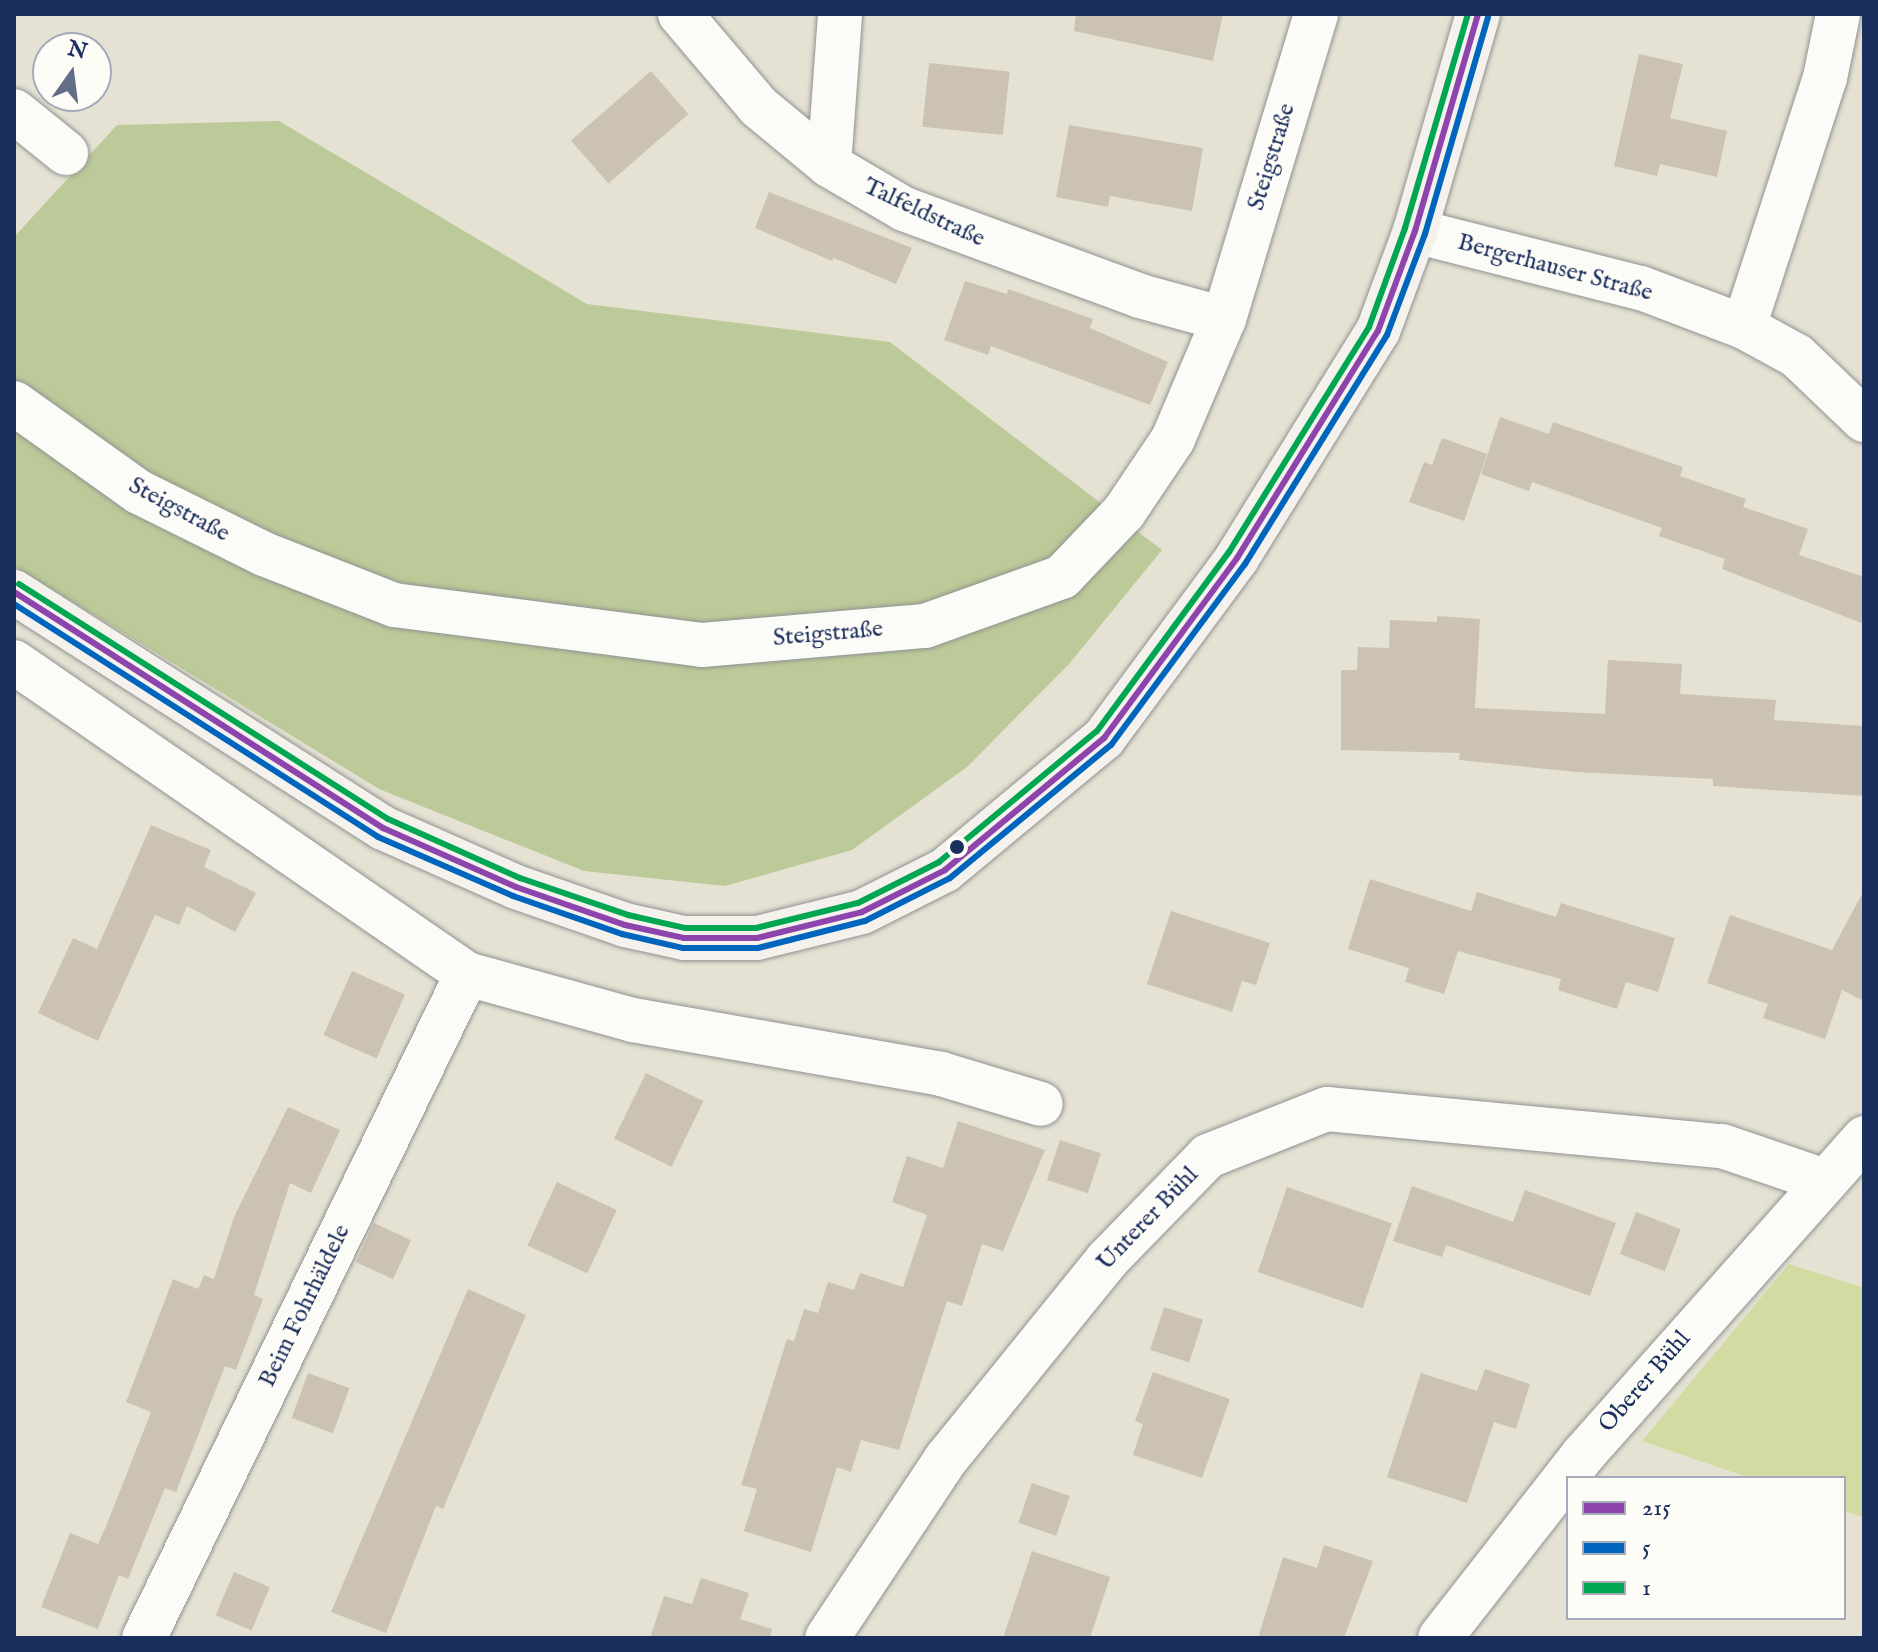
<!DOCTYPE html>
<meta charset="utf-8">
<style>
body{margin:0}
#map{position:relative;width:1878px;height:1652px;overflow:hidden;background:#e5e2d3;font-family:"IM FELL English",serif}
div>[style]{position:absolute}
.green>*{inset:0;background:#d2dba1}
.forest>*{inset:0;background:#bbca98}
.building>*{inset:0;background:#cbc2b2;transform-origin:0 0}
.roads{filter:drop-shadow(0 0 2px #909292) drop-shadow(0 0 2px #909292)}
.minor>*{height:44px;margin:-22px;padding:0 22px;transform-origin:22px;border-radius:22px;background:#fbfbf8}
.tertiary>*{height:44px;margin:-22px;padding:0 22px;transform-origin:22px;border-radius:22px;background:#fbfbf8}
.secondary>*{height:44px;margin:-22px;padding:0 22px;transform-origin:22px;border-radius:22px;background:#f5f2ed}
.bus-1>*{height:6px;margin:-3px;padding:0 3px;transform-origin:3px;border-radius:3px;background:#8e44ad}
.bus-2>*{height:6px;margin:-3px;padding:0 3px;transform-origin:3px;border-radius:3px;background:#0065bd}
.bus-3>*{height:6px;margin:-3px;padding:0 3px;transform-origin:3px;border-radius:3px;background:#00a651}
.dots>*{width:22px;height:22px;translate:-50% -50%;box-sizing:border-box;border:4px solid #fdfcf7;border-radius:50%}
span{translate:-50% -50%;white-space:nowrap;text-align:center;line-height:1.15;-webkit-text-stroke:6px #fdfcf7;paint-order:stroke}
.street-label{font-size:24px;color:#1b2f5e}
.frame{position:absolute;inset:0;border:16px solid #1b2f5e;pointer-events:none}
.legend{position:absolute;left:1566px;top:1476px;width:280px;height:144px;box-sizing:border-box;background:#fdfcf7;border:2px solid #a3aaba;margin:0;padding:10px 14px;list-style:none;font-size:24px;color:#1b2f5e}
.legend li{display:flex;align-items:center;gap:16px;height:40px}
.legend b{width:40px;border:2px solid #a3aaba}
.north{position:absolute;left:32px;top:32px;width:80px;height:80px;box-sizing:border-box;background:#fdfcf7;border:2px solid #a3aaba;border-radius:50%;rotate:14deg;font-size:22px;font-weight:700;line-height:32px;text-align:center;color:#1b2f5e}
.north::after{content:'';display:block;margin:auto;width:28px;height:36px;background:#626e87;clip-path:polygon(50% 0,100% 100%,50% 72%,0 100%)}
</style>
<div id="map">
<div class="green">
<i style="clip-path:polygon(1789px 1264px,1864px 1288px,1864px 1518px,1844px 1511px,1844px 1478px,1750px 1478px,1642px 1441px)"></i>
</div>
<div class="forest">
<i style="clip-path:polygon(279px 121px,587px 304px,890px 342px,1162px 550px,1069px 664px,967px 767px,852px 850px,725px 886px,584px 871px,379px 789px,14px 566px,14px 237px,117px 125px)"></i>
</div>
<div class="building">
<i style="clip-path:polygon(1076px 14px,1223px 14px,1213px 61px,1074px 31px)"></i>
<i style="clip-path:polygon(1639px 54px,1683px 64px,1670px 118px,1727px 131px,1717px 177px,1660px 164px,1657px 176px,1614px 166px)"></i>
<i style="left:929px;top:63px;width:81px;height:64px;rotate:6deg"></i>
<i style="left:651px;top:71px;width:57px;height:106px;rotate:49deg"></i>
<i style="clip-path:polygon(1069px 125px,1203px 148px,1192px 211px,1110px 196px,1108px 207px,1056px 197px)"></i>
<i style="clip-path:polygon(769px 192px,912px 248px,896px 284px,834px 258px,837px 252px,832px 261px,755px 228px)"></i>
<i style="clip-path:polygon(965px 281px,1007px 294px,1008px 289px,1093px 319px,1090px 328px,1168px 362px,1150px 405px,991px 346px,988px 355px,944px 340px)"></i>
<i style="clip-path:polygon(1500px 417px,1549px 434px,1553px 422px,1683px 467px,1680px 476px,1746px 499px,1743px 507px,1808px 529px,1799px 555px,1864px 577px,1864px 624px,1722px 569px,1725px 559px,1659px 536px,1662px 528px,1532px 482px,1529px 491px,1481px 474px)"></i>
<i style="clip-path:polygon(1442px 438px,1487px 454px,1464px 521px,1409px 502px,1424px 462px,1432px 465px)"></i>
<i style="clip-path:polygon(1437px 616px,1480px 619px,1475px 708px,1605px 714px,1608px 660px,1682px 664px,1680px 694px,1776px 700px,1774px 720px,1864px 726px,1864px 796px,1713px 786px,1713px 779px,1576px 772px,1459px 760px,1460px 753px,1341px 750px,1341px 670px,1357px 670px,1358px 647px,1389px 648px,1390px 620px,1437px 622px)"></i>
<i style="clip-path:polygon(151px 825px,211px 850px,204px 867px,256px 893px,235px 932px,187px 906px,179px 925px,155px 915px,98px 1041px,38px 1013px,73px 938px,97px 949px)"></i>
<i style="clip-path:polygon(1370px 879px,1471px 911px,1477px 892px,1556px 917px,1561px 903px,1675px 938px,1658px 992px,1626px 982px,1617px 1009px,1558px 990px,1561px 979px,1458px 951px,1444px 994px,1405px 982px,1409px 968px,1348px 949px)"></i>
<i style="clip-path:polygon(1864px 890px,1864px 1001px,1842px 990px,1825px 1039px,1763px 1018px,1768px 1004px,1707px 983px,1730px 915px,1832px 950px)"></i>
<i style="clip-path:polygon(1171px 911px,1270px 943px,1256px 985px,1242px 981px,1232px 1012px,1147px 984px)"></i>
<i style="left:352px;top:971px;width:58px;height:70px;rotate:24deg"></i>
<i style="left:646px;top:1073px;width:64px;height:73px;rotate:26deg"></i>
<i style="clip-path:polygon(288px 1107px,340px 1130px,311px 1193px,290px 1183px,254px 1295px,263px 1299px,236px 1370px,225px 1366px,176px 1492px,165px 1488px,128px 1579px,119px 1575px,98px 1629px,41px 1607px,70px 1533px,98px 1544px,107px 1524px,151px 1412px,126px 1402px,173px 1279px,198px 1289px,204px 1275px,214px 1279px,234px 1217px)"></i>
<i style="clip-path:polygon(958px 1121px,1045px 1150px,1003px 1251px,982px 1244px,962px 1306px,947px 1301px,899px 1450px,861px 1440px,851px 1472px,837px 1467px,811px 1552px,744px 1531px,757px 1489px,741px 1485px,787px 1339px,794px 1341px,804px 1309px,818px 1313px,828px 1282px,854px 1290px,860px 1273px,903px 1287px,927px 1215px,892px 1202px,907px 1156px,943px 1168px)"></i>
<i style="left:1060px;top:1140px;width:43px;height:42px;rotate:18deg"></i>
<i style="left:557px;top:1182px;width:66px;height:70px;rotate:25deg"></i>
<i style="clip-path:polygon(1412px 1186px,1513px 1222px,1525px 1190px,1616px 1223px,1590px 1296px,1446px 1245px,1442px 1257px,1393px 1241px)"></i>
<i style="left:1287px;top:1187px;width:111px;height:90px;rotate:19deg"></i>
<i style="left:1636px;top:1212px;width:48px;height:45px;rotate:21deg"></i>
<i style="left:374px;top:1223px;width:41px;height:43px;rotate:25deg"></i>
<i style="clip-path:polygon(468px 1289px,526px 1315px,443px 1509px,436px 1506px,386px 1633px,331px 1612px)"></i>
<i style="left:1164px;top:1307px;width:41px;height:45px;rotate:18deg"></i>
<i style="clip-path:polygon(1485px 1369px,1530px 1384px,1516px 1429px,1494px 1422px,1467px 1503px,1387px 1477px,1421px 1373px,1477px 1391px)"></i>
<i style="clip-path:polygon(1153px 1372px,1230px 1399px,1202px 1478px,1133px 1455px,1143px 1424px,1135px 1421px)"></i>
<i style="left:308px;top:1373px;width:44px;height:48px;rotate:20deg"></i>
<i style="left:1032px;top:1483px;width:40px;height:42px;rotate:19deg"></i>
<i style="clip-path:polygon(1324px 1545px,1373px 1561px,1344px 1638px,1258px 1638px,1283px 1557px,1317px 1568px)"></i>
<i style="clip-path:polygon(1032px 1551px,1110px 1577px,1090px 1638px,1003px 1638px)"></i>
<i style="left:234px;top:1572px;width:39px;height:47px;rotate:23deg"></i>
<i style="clip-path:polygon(701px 1578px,749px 1593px,740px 1619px,772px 1629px,770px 1638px,650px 1638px,664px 1596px,692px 1604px)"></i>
</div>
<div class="roads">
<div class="minor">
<i style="left:680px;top:14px;width:122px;rotate:49.7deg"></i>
<i style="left:759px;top:107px;width:91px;rotate:39.6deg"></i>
<i style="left:829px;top:165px;width:87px;rotate:30.4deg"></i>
<i style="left:904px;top:209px;width:252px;rotate:20.2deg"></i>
<i style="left:1140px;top:296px;width:87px;rotate:15.3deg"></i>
<i style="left:14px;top:111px;width:67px;rotate:38.9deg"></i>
<i style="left:829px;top:165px;width:151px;rotate:-85.8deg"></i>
<i style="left:1744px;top:327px;width:262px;rotate:-72deg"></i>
<i style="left:1825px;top:78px;width:65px;rotate:-78.5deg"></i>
<i style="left:14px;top:403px;width:153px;rotate:35.5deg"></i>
<i style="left:139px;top:492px;width:140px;rotate:26.4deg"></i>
<i style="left:264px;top:554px;width:140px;rotate:21.4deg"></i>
<i style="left:394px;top:605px;width:311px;rotate:7.4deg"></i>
<i style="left:702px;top:645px;width:224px;rotate:-4.9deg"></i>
<i style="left:925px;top:626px;width:145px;rotate:-19.7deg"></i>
<i style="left:1062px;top:577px;width:90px;rotate:-46.4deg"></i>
<i style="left:1124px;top:512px;width:88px;rotate:-56.1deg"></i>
<i style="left:1173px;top:439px;width:130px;rotate:-67deg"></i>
<i style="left:1224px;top:319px;width:319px;rotate:-73.2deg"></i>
<i style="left:14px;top:662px;width:550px;rotate:34.56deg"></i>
<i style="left:467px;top:974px;width:172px;rotate:15.5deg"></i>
<i style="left:633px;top:1020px;width:313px;rotate:9.9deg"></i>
<i style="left:941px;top:1074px;width:104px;rotate:16.7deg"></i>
<i style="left:144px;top:1638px;width:738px;rotate:-64.06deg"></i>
<i style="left:827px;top:1638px;width:215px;rotate:-56.4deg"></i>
<i style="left:946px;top:1459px;width:256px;rotate:-51deg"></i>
<i style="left:1107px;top:1260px;width:145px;rotate:-45.8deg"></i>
<i style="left:1208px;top:1156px;width:128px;rotate:-21.6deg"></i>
<i style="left:1327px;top:1109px;width:397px;rotate:5.4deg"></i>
<i style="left:1722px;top:1146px;width:109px;rotate:18.8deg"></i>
<i style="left:1440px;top:1638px;width:232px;rotate:-52deg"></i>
<i style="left:1583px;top:1455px;width:424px;rotate:-48.4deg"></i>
</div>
<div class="tertiary">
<i style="left:1415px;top:231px;width:233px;rotate:14.2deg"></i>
<i style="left:1641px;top:288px;width:110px;rotate:20.7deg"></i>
<i style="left:1744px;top:327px;width:60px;rotate:28.7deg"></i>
<i style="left:1797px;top:356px;width:93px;rotate:43.7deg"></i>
</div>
<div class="secondary">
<i style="left:14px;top:592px;width:438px;rotate:32.6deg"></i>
<i style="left:383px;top:828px;width:145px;rotate:23.9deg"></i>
<i style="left:516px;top:887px;width:115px;rotate:19.2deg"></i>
<i style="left:625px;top:925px;width:60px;rotate:12.4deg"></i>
<i style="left:684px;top:938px;width:73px"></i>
<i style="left:757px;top:938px;width:108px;rotate:-13.9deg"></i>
<i style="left:862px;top:912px;width:93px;rotate:-26.8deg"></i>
<i style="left:945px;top:870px;width:207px;rotate:-39.7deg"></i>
<i style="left:1104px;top:738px;width:224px;rotate:-53.5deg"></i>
<i style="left:1237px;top:558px;width:267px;rotate:-58.2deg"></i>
<i style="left:1378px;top:331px;width:107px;rotate:-69.7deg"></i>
<i style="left:1415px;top:231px;width:226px;rotate:-73.8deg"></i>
</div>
</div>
<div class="bus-1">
<i style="left:14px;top:592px;width:438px;rotate:32.6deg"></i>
<i style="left:383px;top:828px;width:145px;rotate:23.9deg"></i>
<i style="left:516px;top:887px;width:115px;rotate:19.2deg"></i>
<i style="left:625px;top:925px;width:60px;rotate:12.4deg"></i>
<i style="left:684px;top:938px;width:73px"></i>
<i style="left:757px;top:938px;width:108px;rotate:-13.9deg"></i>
<i style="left:862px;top:912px;width:93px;rotate:-26.8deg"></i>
<i style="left:945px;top:870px;width:207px;rotate:-39.7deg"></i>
<i style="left:1104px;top:738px;width:224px;rotate:-53.5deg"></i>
<i style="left:1237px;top:558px;width:267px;rotate:-58.2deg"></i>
<i style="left:1378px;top:331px;width:107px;rotate:-69.7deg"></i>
<i style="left:1415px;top:231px;width:226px;rotate:-73.8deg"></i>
</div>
<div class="bus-2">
<i style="left:14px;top:604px;width:432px;rotate:32.6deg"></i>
<i style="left:378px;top:837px;width:147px;rotate:23.6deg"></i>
<i style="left:513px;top:896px;width:115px;rotate:19.2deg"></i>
<i style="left:622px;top:934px;width:63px;rotate:12.9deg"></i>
<i style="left:683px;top:948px;width:75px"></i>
<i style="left:758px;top:948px;width:110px;rotate:-14.2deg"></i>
<i style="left:865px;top:921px;width:95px;rotate:-26.8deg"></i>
<i style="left:950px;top:878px;width:209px;rotate:-39.6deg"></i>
<i style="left:1111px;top:745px;width:225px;rotate:-53.5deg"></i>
<i style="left:1245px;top:564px;width:269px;rotate:-58.2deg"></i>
<i style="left:1387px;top:335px;width:108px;rotate:-69.4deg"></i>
<i style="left:1425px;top:234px;width:226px;rotate:-73.8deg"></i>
</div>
<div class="bus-3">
<i style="left:19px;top:584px;width:437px;rotate:32.5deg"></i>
<i style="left:388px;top:819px;width:145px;rotate:24.1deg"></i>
<i style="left:520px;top:878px;width:114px;rotate:18.9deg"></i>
<i style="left:628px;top:915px;width:58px;rotate:12.8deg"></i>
<i style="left:685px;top:928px;width:71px"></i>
<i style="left:756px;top:928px;width:105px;rotate:-13.8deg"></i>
<i style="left:858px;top:903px;width:91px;rotate:-26.8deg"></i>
<i style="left:939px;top:862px;width:205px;rotate:-39.7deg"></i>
<i style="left:1097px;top:731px;width:222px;rotate:-53.6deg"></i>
<i style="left:1229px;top:552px;width:265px;rotate:-58.1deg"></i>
<i style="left:1369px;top:327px;width:105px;rotate:-70deg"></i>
<i style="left:1405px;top:228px;width:223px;rotate:-73.6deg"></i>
</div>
<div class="dots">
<i style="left:957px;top:847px;background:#1b2f5e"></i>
</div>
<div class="street-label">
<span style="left:1272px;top:157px;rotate:-73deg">Steigstraße</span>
<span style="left:924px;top:213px;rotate:25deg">Talfeldstraße</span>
<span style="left:1555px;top:268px;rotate:15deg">Bergerhauser Straße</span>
<span style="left:179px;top:510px;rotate:28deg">Steigstraße</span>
<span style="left:828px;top:634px;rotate:-5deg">Steigstraße</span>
<span style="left:1148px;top:1219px;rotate:-46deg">Unterer Bühl</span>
<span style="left:305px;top:1306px;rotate:-64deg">Beim Fohrhäldele</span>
<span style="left:1645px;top:1382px;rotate:-49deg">Oberer Bühl</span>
</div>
<div class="frame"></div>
<ul class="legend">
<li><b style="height:10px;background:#8e44ad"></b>215</li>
<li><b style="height:10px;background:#0065bd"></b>5</li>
<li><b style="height:10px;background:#00a651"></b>1</li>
</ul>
<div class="north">N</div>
</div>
